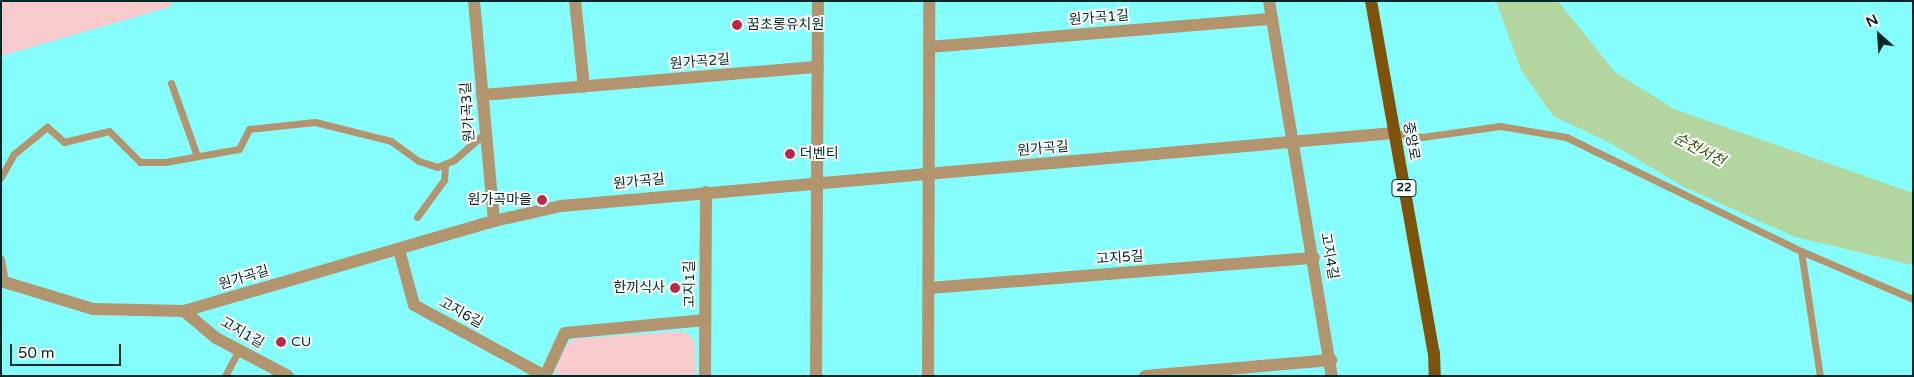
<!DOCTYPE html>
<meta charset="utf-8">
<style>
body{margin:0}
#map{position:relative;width:1914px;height:377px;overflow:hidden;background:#84fdfc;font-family:"Varela Round","Noto Sans KR",sans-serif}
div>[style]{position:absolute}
.green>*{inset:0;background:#f9cbcd}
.water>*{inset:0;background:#b3d6a0}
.service>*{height:7px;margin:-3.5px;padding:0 3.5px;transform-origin:3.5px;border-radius:3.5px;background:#b2956e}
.minor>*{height:12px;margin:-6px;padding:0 6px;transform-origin:6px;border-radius:6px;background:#b2956e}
.primary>*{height:12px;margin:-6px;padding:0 6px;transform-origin:6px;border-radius:6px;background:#7c5308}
.dots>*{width:14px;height:14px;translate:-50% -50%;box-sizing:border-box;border:2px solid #fff;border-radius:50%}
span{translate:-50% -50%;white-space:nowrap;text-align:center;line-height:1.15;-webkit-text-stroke:4px #fff;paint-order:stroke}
.shield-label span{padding:1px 4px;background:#fff;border:1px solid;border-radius:4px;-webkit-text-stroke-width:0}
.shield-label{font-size:12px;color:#002828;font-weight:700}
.street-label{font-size:14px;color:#002828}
.poi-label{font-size:14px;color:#002828}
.left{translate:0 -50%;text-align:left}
.right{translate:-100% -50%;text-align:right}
.water-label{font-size:15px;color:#2c5607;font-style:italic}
.frame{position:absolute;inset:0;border:2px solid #002828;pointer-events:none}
.north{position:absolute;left:1854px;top:10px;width:50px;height:50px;-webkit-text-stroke:4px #fff;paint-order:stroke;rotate:334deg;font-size:14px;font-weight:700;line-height:20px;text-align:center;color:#002828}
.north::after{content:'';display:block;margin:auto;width:18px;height:22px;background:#002828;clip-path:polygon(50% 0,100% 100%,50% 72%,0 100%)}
.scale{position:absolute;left:10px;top:344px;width:111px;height:22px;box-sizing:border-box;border:2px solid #002828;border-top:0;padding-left:6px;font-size:15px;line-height:18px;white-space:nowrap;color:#002828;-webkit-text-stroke:4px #fff;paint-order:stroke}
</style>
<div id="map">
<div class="green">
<i style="clip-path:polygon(1px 1px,172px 1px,170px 7px,1px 56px)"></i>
<i style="clip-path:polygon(685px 331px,695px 341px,696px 376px,561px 376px,554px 372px,566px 346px,573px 339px)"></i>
</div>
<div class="water">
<i style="clip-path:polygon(1496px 1px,1558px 1px,1615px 72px,1674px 109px,1913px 193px,1913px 265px,1795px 237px,1684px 187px,1608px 142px,1553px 116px,1521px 70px)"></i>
</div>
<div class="service">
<i style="left:171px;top:83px;width:77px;rotate:70.4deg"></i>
<i style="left:1394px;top:133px;width:28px;rotate:8deg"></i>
<i style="left:1422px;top:137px;width:79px;rotate:-8deg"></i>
<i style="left:1500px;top:126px;width:67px;rotate:9.5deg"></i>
<i style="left:1566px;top:137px;width:261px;rotate:25.9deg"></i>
<i style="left:1801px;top:251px;width:122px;rotate:23.2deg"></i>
<i style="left:1px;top:177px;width:26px;rotate:-61deg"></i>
<i style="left:14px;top:154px;width:43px;rotate:-39.3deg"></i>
<i style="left:47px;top:127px;width:23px;rotate:41deg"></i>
<i style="left:64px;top:142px;width:46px;rotate:-13.7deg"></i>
<i style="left:109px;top:131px;width:44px;rotate:45deg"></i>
<i style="left:140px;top:162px;width:25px"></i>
<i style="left:165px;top:162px;width:75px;rotate:-10deg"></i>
<i style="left:239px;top:149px;width:22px;rotate:-63deg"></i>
<i style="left:249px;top:129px;width:66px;rotate:-6.1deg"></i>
<i style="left:315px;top:122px;width:78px;rotate:14deg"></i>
<i style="left:391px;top:141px;width:34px;rotate:36deg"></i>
<i style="left:419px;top:161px;width:19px;rotate:18deg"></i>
<i style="left:437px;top:167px;width:18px;rotate:-22deg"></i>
<i style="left:454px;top:160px;width:40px;rotate:-41deg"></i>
<i style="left:417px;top:217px;width:46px;rotate:-53.9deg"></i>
<i style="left:444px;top:180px;width:14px;rotate:-86deg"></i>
<i style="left:1801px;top:251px;width:126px;rotate:81.4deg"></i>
<i style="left:1px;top:259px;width:22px;rotate:80deg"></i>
<i style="left:225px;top:376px;width:30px;rotate:-62deg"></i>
</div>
<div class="minor">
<i style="left:474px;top:1px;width:221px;rotate:84.8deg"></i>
<i style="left:575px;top:1px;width:86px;rotate:84deg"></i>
<i style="left:1269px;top:1px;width:380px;rotate:80.5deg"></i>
<i style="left:929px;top:47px;width:344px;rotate:-4.7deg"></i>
<i style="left:482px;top:95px;width:337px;rotate:-4.8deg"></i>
<i style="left:399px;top:250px;width:57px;rotate:74.7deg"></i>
<i style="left:414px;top:305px;width:149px;rotate:28.5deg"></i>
<i style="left:1px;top:281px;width:96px;rotate:16.9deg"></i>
<i style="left:93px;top:309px;width:91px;rotate:1.3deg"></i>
<i style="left:184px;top:311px;width:323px;rotate:-16.2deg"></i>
<i style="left:494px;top:221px;width:69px;rotate:-12.6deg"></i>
<i style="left:561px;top:206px;width:836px;rotate:-5.01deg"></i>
<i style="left:929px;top:288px;width:386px;rotate:-4.5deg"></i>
<i style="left:184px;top:311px;width:42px;rotate:40.2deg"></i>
<i style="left:216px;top:338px;width:81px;rotate:27.8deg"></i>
<i style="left:545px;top:376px;width:47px;rotate:-65.1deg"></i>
<i style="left:565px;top:333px;width:141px;rotate:-5.3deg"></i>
<i style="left:705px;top:376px;width:184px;rotate:-89.7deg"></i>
<i style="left:816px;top:376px;width:375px;rotate:-89.7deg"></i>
<i style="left:928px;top:376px;width:375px;rotate:-89.8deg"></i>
<i style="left:1145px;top:376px;width:187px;rotate:-4.9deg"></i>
</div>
<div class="primary">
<i style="left:1371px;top:1px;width:358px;rotate:79.9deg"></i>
<i style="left:1434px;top:353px;width:23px;rotate:88deg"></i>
</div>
<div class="dots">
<i style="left:737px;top:25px;background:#ba2947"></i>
<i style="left:790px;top:154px;background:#ba2947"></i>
<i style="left:542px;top:200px;background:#ba2947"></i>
<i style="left:675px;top:288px;background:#ba2947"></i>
<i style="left:281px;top:342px;background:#ba2947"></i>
</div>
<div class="shield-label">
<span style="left:1404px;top:188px">22</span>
</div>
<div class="street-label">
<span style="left:1099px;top:18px;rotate:-5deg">원가곡1길</span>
<span style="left:700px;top:62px;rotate:-5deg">원가곡2길</span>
<span style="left:468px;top:112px;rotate:-94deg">원가곡3길</span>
<span style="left:1411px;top:141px;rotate:80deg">중앙로</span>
<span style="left:1043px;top:149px;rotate:-5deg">원가곡길</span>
<span style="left:639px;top:182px;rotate:-6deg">원가곡길</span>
<span style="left:1329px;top:256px;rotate:80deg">고지4길</span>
<span style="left:1120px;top:258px;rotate:-4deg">고지5길</span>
<span style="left:244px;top:278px;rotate:-17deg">원가곡길</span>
<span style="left:690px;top:284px;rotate:-90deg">고지1길</span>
<span style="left:461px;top:313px;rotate:29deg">고지6길</span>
<span style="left:242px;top:333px;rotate:30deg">고지1길</span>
</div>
<div class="poi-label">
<span class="left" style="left:747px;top:25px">꿈초롱유치원</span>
<span class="left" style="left:800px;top:154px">더벤티</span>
<span class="right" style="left:532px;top:200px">원가곡마을</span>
<span class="right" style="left:665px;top:288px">한끼식사</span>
<span class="left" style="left:291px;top:342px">CU</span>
</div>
<div class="water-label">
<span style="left:1699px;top:150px;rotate:28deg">순천서천</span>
</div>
<div class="frame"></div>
<div class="north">N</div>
<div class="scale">50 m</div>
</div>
